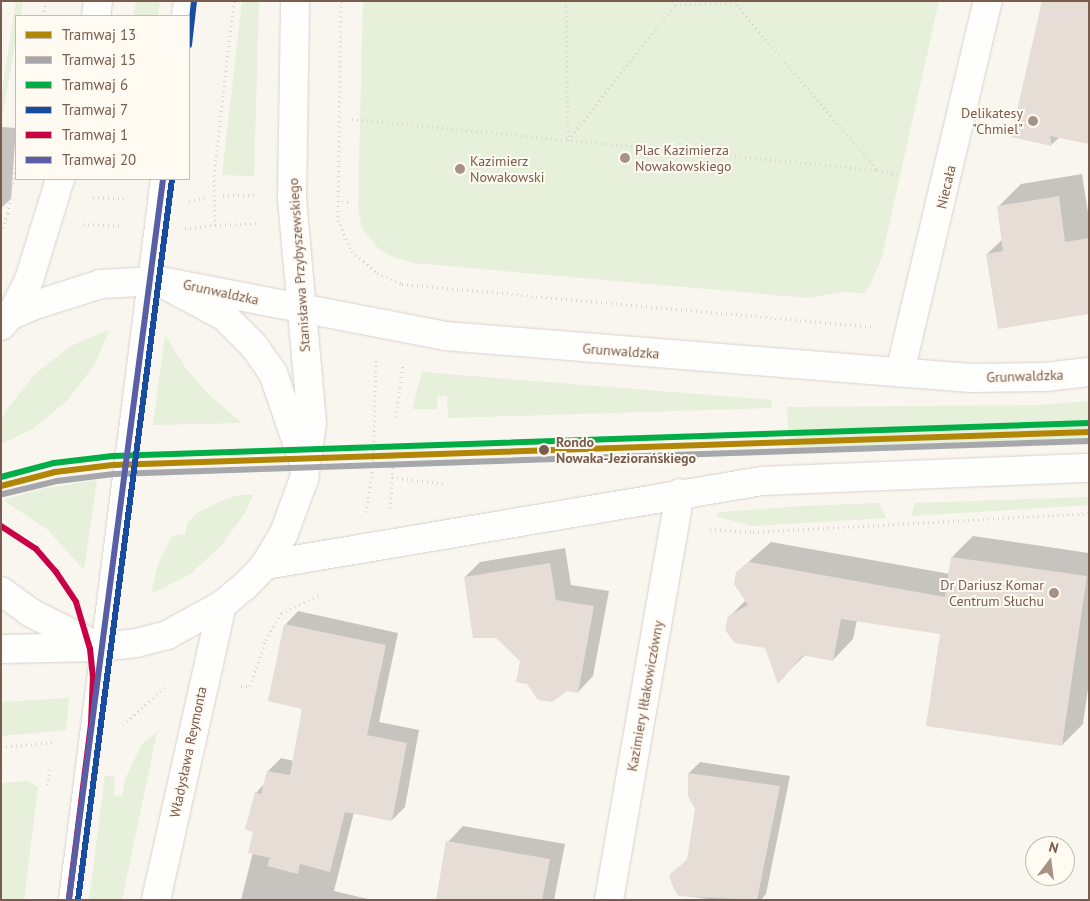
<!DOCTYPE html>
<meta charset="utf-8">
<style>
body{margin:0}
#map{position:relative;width:1090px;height:901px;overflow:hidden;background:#f9f5ef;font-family:"PT Sans",sans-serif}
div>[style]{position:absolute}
.green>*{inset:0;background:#e6f0da}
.shadow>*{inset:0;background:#0003}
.building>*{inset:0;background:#e5ddd6}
.path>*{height:3px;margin-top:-1.5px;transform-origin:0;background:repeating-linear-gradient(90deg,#dbd4d0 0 1px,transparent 0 5px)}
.roads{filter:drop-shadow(0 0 1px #d8d2cd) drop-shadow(0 0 1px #d8d2cd)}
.service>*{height:19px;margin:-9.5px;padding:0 9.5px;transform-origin:9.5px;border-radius:9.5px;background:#fefefd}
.minor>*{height:28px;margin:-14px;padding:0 14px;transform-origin:14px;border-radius:14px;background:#fefefd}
.tertiary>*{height:28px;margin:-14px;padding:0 14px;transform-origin:14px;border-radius:14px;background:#fefefd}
.secondary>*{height:28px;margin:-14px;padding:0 14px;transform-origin:14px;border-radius:14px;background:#fefefd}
.tram-1>*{height:6px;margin:-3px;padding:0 3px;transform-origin:3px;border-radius:3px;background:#b18506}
.tram-2>*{height:6px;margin:-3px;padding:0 3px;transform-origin:3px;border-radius:3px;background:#a5a7aa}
.tram-3>*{height:6px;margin:-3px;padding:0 3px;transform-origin:3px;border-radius:3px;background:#00ad46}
.tram-4>*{height:6px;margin:-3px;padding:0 3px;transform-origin:3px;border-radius:3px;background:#174ca1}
.tram-5>*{height:6px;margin:-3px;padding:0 3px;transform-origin:3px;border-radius:3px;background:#ca0047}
.tram-6>*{height:6px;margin:-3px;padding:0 3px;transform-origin:3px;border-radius:3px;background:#595fa7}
.dots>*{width:14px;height:14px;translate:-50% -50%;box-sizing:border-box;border:2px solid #fffaf2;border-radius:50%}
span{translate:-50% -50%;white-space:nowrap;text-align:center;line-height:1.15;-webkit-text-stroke:4px #fffaf2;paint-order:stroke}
.poi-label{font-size:14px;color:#795c4d}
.right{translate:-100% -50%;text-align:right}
.left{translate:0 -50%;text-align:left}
.street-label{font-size:14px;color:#795c4d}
.stop-label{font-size:14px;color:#795c4d;font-weight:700}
.frame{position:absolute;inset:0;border:2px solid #795c4d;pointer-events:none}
.legend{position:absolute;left:15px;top:15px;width:175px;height:165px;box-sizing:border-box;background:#fffaf2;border:1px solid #c9bbb0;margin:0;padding:6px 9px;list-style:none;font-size:15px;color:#795c4d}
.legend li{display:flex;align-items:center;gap:10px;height:25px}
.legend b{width:25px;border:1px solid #c9bbb0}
.north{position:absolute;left:1025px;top:836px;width:50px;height:50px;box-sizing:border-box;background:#fffaf2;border:1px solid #c9bbb0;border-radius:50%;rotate:15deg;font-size:14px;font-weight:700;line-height:20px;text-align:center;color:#795c4d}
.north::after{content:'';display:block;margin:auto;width:18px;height:22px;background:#a69286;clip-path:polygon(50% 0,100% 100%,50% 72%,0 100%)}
</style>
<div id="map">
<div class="green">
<i style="clip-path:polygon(16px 1px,23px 1px,21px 16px,16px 16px,16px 40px,1px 123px,1px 97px)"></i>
<i style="clip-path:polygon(136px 1px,160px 1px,158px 16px,133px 16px)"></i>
<i style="clip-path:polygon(242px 1px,259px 1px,254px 176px,222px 175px)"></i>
<i style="clip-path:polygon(363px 1px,939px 1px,882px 257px,871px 283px,864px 293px,840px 292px,808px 298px,413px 263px,393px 257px,379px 249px,362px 228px,358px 206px)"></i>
<i style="clip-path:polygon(109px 330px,95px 364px,66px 402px,32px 429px,1px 444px,1px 421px,5px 412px,35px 374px,71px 346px)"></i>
<i style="clip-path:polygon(165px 335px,187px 370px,211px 397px,242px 423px,153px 425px)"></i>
<i style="clip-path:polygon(422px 372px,772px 400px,771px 408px,448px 418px,447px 396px,437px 397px,437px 409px,412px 409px)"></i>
<i style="clip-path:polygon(1089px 401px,1089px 443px,789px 451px,787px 407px,1039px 405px)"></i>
<i style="clip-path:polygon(97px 480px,84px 570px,48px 530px,3px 500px,46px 488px)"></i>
<i style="clip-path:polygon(241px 495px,253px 495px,245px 513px,220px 547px,190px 574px,151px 594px,158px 564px,172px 536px,185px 534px,188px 522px,197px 513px,225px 499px)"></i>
<i style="clip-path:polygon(1089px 497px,1089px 505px,911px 516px,915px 503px)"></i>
<i style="clip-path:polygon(879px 503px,886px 518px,753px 526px,715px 516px,720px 512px,802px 506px)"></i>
<i style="clip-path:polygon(69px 698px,66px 730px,1px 736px,1px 702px)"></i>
<i style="clip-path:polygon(157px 732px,122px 900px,89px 900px,105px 775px,115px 777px,114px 795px,122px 796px,125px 779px,142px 744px)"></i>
<i style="clip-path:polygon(28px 781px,38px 787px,24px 900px,1px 900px,1px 783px)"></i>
</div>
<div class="shadow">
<i style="clip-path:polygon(1043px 1px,1060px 137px,1051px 145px,1012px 136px)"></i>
<i style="clip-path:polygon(1px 127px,16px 128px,11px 199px,1px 208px)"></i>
<i style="clip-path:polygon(1082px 174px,1089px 219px,1089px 313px,987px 254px,1003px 239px,998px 207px,1021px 184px)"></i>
<i style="clip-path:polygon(973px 536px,1089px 553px,1089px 682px,1083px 724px,1062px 745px,941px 633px,857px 620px,853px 639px,833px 660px,805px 655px,779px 681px,765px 647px,729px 617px,746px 600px,737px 572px,771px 542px,950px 574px,952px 557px)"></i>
<i style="clip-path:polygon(565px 548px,571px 585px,609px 591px,593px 676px,578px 692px,521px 661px,465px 577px,480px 562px)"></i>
<i style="clip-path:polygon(298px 611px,398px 633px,379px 722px,419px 730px,405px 807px,392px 820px,354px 812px,334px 891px,372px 900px,241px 900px,253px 852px,256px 793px,264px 784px,268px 771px,281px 758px,294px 761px,303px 708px,270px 700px,286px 624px)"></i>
<i style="clip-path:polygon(700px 762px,790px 776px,766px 894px,761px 900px,715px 900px,679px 895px,671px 875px,689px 858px,697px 809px,689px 795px,689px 773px)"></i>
<i style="clip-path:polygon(463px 826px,565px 844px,554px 900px,437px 900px,448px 842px)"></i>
</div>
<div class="building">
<i style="clip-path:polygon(1042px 1px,1089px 1px,1089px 144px,1050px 136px,1052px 146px,1011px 137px)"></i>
<i style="clip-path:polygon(1059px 196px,1065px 242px,1089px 238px,1089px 314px,998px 329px,986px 254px,1003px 251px,997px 206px)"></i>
<i style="clip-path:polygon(951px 557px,1087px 576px,1062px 746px,926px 726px,940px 634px,841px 619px,833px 661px,803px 655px,778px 684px,765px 648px,735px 643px,725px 630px,728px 616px,748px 605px,734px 584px,736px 572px,749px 562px,945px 597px)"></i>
<i style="clip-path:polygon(550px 563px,556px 600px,594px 606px,578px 693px,567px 691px,552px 702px,538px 700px,527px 684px,516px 682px,520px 661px,496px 638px,473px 638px,464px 577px)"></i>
<i style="clip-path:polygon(284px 624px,386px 645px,367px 735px,407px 743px,392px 821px,345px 812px,330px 872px,300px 864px,298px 874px,267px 866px,270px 858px,248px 853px,253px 832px,245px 829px,255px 792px,261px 794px,267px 771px,290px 775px,302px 709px,268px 701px)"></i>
<i style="clip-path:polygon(688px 773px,780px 786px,757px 900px,678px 896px,673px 887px,669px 875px,687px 860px,695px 809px,688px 796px)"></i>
<i style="clip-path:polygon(446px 841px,550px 859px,542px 900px,436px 900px)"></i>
</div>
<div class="path">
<i style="left:234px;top:1px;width:175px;rotate:96.6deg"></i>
<i style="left:214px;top:175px;width:50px;rotate:88.9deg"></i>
<i style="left:215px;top:225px;width:44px;rotate:-2.6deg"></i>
<i style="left:341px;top:1px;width:219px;rotate:90.8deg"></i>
<i style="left:338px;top:220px;width:34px;rotate:66deg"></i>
<i style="left:352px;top:251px;width:33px;rotate:41deg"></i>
<i style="left:377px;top:273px;width:27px;rotate:24deg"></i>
<i style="left:402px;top:284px;width:475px;rotate:5.2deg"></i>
<i style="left:566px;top:1px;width:139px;rotate:89.2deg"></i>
<i style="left:673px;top:1px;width:4px;rotate:63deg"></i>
<i style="left:675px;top:5px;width:58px;rotate:-3deg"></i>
<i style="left:733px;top:1px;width:222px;rotate:49.6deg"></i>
<i style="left:877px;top:170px;width:24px;rotate:12deg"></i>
<i style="left:43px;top:16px;width:15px;rotate:-79deg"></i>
<i style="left:352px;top:119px;width:527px;rotate:5.55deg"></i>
<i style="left:568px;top:140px;width:172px;rotate:-51.6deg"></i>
<i style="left:223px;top:195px;width:34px"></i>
<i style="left:93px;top:197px;width:34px;rotate:3deg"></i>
<i style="left:189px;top:201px;width:17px;rotate:-13deg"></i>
<i style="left:342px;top:201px;width:7px;rotate:8deg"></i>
<i style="left:83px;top:224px;width:39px;rotate:3deg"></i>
<i style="left:185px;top:229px;width:30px;rotate:-8deg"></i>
<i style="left:1px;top:233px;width:21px;rotate:-71deg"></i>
<i style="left:8px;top:213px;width:53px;rotate:-81.3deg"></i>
<i style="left:396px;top:417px;width:53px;rotate:-82.5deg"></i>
<i style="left:392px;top:477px;width:52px;rotate:7.7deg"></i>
<i style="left:390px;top:508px;width:42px;rotate:-85.9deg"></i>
<i style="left:366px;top:512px;width:47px;rotate:-81.3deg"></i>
<i style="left:373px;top:466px;width:107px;rotate:-88.4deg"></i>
<i style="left:710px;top:529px;width:43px;rotate:4deg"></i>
<i style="left:753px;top:532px;width:337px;rotate:-3.2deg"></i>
<i style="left:241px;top:686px;width:9px"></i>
<i style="left:250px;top:686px;width:49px;rotate:-70.8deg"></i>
<i style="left:266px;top:640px;width:31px;rotate:-61deg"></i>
<i style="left:281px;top:613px;width:45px;rotate:-24.9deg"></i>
<i style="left:123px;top:725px;width:58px;rotate:-42.2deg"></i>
<i style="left:1px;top:747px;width:55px;rotate:-5.2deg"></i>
<i style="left:48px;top:785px;width:16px;rotate:-86deg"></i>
</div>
<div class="roads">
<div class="service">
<i style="left:181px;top:16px;width:15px;rotate:-82deg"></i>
<i style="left:68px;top:900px;width:727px;rotate:-82.73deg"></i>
</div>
<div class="minor">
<i style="left:900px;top:372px;width:381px;rotate:-76.7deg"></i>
<i style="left:609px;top:900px;width:413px;rotate:-80.1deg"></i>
</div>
<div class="tertiary">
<i style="left:160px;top:281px;width:290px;rotate:10.9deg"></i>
<i style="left:445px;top:336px;width:528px;rotate:4.57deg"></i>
<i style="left:971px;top:378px;width:74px;rotate:-0.8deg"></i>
<i style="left:1045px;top:377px;width:44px;rotate:-6.5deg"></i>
<i style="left:265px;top:565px;width:504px;rotate:-9.59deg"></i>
<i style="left:762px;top:481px;width:327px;rotate:-2.3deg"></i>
<i style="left:1px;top:649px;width:98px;rotate:-1.2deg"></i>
</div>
<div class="secondary">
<i style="left:96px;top:16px;width:15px;rotate:-82deg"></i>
<i style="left:11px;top:315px;width:39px;rotate:-63deg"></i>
<i style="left:29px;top:280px;width:106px;rotate:-72.9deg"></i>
<i style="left:1px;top:326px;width:15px;rotate:-48deg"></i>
<i style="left:11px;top:315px;width:23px;rotate:-23deg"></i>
<i style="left:32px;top:306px;width:72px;rotate:-17.7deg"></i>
<i style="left:101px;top:284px;width:57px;rotate:-3deg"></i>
<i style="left:158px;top:281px;width:76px;rotate:28.2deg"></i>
<i style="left:225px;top:317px;width:41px;rotate:45deg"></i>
<i style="left:254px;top:346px;width:33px;rotate:55deg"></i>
<i style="left:273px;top:373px;width:95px;rotate:71deg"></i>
<i style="left:1px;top:591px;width:37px;rotate:36deg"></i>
<i style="left:31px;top:613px;width:76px;rotate:26.6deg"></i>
<i style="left:99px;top:647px;width:37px;rotate:-6deg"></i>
<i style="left:136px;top:643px;width:32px;rotate:-14deg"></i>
<i style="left:167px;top:635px;width:63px;rotate:-28.6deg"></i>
<i style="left:222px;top:605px;width:31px;rotate:-40deg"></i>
<i style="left:246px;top:585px;width:28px;rotate:-46deg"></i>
<i style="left:265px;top:565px;width:37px;rotate:-59deg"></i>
<i style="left:284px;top:533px;width:58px;rotate:-69.7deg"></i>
<i style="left:304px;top:479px;width:57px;rotate:-81.9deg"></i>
<i style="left:312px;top:423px;width:227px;rotate:-95.1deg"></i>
<i style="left:292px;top:197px;width:196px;rotate:-89.1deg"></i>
<i style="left:156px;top:900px;width:302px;rotate:-77.4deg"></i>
</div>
</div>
<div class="tram-1">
<i style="left:1px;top:486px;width:56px;rotate:-14.5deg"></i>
<i style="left:55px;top:472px;width:58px;rotate:-6.9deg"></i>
<i style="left:113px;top:465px;width:977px;rotate:-1.94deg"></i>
</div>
<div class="tram-2">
<i style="left:3px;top:494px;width:56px;rotate:-13.5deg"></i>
<i style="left:57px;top:481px;width:57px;rotate:-7deg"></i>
<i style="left:114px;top:474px;width:976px;rotate:-1.94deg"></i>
</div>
<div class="tram-3">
<i style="left:1px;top:477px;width:55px;rotate:-14.8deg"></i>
<i style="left:54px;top:463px;width:59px;rotate:-6.8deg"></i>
<i style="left:113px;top:456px;width:977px;rotate:-1.94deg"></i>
</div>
<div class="tram-4">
<i style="left:189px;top:45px;width:44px;rotate:-83.5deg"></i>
<i style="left:78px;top:900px;width:727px;rotate:-82.57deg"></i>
</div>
<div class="tram-5">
<i style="left:1px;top:526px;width:42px;rotate:33.3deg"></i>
<i style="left:36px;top:549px;width:30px;rotate:49deg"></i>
<i style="left:56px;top:572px;width:36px;rotate:56deg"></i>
<i style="left:76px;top:602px;width:49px;rotate:73.4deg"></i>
<i style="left:90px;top:649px;width:27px;rotate:84deg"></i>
<i style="left:93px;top:676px;width:48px;rotate:92.4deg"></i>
<i style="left:91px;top:724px;width:176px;rotate:97.2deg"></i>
</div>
<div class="tram-6">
<i style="left:69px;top:899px;width:726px;rotate:-82.56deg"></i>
</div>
<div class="dots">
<i style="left:1033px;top:121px;background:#a69286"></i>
<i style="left:625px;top:158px;background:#a69286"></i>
<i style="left:460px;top:169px;background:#a69286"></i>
<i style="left:544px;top:450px;background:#795c4d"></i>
<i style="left:1054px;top:593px;background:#a69286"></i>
</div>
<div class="poi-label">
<span class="right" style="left:1023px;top:121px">Delikatesy<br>"Chmiel"</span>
<span class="left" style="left:635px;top:158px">Plac Kazimierza<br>Nowakowskiego</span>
<span class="left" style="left:470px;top:169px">Kazimierz<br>Nowakowski</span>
<span class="right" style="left:1044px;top:593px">Dr Dariusz Komar<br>Centrum Słuchu</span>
</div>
<div class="street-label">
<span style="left:946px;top:187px;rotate:-77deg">Niecała</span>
<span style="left:299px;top:265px;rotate:-94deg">Stanisława Przybyszewskiego</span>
<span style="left:221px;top:292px;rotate:12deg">Grunwaldzka</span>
<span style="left:621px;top:351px;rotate:4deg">Grunwaldzka</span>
<span style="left:1025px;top:376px;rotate:-2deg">Grunwaldzka</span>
<span style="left:645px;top:696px;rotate:-80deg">Kazimiery Iłłakowiczówny</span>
<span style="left:188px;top:752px;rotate:-78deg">Władysława Reymonta</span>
</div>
<div class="stop-label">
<span class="left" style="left:556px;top:450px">Rondo<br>Nowaka-Jeziorańskiego</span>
</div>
<div class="frame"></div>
<ul class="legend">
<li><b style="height:6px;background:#b18506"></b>Tramwaj 13</li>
<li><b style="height:6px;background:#a5a7aa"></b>Tramwaj 15</li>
<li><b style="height:6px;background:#00ad46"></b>Tramwaj 6</li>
<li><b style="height:6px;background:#174ca1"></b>Tramwaj 7</li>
<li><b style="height:6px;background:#ca0047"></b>Tramwaj 1</li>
<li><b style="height:6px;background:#595fa7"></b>Tramwaj 20</li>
</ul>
<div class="north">N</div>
</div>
